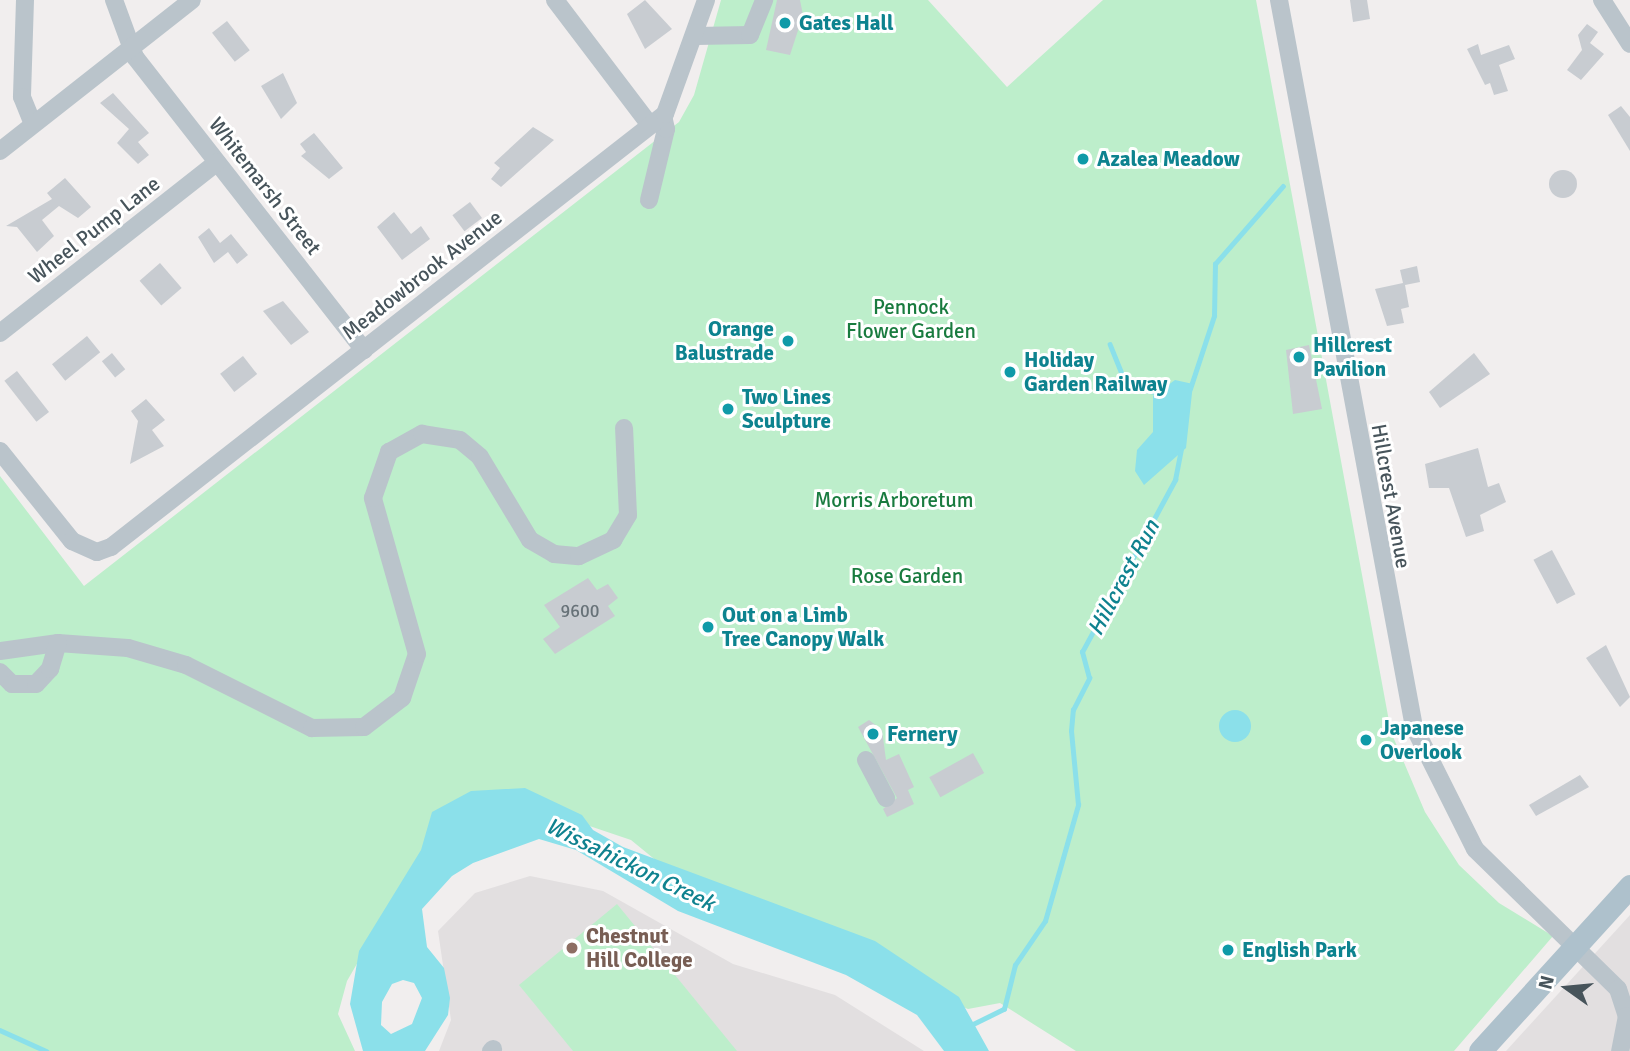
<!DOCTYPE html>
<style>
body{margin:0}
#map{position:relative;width:1630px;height:1051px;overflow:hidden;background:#f1eeee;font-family:Signika,sans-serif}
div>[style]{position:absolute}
.education>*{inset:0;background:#e2dfe0}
.green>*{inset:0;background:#bdeecb}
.water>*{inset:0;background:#8be0ea}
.round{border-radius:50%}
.stream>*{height:4.5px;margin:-2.25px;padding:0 2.25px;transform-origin:2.25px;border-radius:2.25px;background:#8be0ea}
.building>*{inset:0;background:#c8ccd1;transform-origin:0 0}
.minor>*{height:18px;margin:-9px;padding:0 9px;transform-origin:9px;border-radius:9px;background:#bac4cb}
.major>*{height:23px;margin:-11.5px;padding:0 11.5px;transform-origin:11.5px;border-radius:11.5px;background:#aec1cc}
.dots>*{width:19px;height:19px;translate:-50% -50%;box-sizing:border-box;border:4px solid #fff;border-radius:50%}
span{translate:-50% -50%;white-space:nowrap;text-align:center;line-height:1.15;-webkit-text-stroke:6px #fff;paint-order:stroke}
.number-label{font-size:18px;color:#677278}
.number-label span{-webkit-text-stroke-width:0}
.culture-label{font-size:21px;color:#0d838f;font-weight:700}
.left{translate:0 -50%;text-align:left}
.right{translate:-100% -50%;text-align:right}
.street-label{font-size:21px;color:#47545b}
.park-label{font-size:21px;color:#197b3f}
.education-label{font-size:21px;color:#785e54;font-weight:700}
.water-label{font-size:23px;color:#0f828f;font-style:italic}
.north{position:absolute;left:1532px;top:953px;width:70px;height:70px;-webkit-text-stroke:5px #fff;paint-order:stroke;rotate:285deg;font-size:19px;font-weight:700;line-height:28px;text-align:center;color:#47545b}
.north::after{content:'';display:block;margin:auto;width:24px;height:32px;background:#47545b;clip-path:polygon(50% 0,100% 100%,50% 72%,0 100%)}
</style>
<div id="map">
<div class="education">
<i style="clip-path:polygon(530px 876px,603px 891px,733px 964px,835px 995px,924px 1051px,439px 1051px,451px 1020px,438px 931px,475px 893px)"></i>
<i style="clip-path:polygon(1630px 915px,1630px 1051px,1506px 1051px)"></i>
</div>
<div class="green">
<i style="clip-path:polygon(721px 0,928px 0,1007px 87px,1103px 0,1256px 0,1391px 732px,1425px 812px,1459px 865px,1499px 903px,1553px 936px,1454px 1051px,1076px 1051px,1000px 1003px,968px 1009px,708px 903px,631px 840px,551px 813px,384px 917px,347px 981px,338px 1014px,355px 1051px,0 1051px,0 476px,84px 586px,679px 122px,694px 95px)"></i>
<i style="clip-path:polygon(617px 904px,737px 1051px,573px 1051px,519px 985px)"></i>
</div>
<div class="water">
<i style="clip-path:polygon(1175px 380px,1193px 384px,1186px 448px,1144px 485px,1135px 471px,1137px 450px,1153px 432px,1153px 396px)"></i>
<i class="round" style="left:1219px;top:710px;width:32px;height:32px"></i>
<i style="clip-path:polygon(evenodd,525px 788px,582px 815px,593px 830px,623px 847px,875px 941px,959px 997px,989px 1051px,944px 1051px,917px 1015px,846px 975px,678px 911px,576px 850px,539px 839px,473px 863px,452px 876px,422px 909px,427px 947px,444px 968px,450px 998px,448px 1015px,425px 1051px,363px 1051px,350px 1004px,359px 951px,421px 850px,432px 812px,471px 791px,525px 788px,403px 980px,414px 983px,422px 998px,412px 1024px,391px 1034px,381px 1025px,382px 1002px,392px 984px,403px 980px)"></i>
</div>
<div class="stream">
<i style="left:1110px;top:344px;width:45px;rotate:68deg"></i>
<i style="left:1127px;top:386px;width:33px;rotate:12deg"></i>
<i style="left:1190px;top:389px;width:77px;rotate:-71.8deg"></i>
<i style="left:1214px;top:316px;width:52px;rotate:-88.9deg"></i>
<i style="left:1215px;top:264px;width:103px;rotate:-48.9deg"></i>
<i style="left:973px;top:1024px;width:34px;rotate:-26deg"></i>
<i style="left:1004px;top:1009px;width:45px;rotate:-76deg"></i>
<i style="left:1015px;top:965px;width:53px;rotate:-55.7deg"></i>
<i style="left:1045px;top:921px;width:121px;rotate:-74.1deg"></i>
<i style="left:1078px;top:805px;width:74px;rotate:-95.4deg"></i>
<i style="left:1071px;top:731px;width:21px;rotate:-85deg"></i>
<i style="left:1073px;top:710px;width:36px;rotate:-63deg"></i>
<i style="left:1089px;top:678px;width:27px;rotate:-105deg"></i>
<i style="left:1082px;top:652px;width:196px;rotate:-61.6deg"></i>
<i style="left:1175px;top:480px;width:32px;rotate:-79deg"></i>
<i style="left:0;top:1030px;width:51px;rotate:24.5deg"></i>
</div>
<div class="building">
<i style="clip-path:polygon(645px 0,672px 29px,645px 49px,627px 14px)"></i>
<i style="clip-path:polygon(777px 0,800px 0,803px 15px,790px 55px,766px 50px)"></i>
<i style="clip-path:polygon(1350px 0,1367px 0,1370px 19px,1353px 22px)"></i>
<i style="left:227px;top:21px;width:37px;height:19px;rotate:52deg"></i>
<i style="clip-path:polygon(1587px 24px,1598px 32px,1590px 43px,1604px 54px,1581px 80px,1567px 70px,1582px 50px,1578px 35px)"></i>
<i style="clip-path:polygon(1478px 44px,1481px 55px,1509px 45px,1515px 59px,1499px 65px,1508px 91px,1494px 95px,1490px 83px,1485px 85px,1467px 49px)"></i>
<i style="clip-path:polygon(283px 73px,297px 103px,281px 119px,261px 86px)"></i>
<i style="clip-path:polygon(113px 93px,149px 133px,138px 142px,149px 155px,138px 164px,117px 143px,129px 129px,100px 103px)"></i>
<i style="clip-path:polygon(1621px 106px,1630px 117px,1630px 151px,1608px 115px)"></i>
<i style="clip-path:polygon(533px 127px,554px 140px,501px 187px,491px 179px,500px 168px,494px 163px)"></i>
<i style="clip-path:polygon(314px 133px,343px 168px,329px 179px,301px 156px,306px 152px,300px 144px)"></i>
<i class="round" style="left:1549px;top:170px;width:28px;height:28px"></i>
<i style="clip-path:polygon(65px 178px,91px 207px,78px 218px,59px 206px,42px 220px,54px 236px,37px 252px,17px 227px,6px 226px,52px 199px,47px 193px)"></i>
<i style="left:470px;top:202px;width:20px;height:22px;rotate:53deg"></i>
<i style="clip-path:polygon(394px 212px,411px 234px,421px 226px,430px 239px,402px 260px,377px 227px)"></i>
<i style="clip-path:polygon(209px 228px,220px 243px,231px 234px,248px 255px,237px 264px,228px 252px,214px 263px,198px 237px)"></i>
<i style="left:160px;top:263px;width:33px;height:27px;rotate:49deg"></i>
<i style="clip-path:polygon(1417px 266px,1420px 282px,1405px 285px,1409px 307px,1401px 309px,1404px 323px,1387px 326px,1375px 289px,1403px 283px,1400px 270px)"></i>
<i style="clip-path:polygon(283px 301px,309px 332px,291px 345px,263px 311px)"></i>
<i style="left:87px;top:336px;width:21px;height:45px;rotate:51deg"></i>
<i style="clip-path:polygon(1309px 345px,1322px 409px,1293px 414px,1286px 350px)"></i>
<i style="left:112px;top:353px;width:21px;height:13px;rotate:51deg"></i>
<i style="clip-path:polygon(1474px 353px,1490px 374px,1440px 408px,1429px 392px)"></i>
<i style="left:243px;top:356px;width:23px;height:29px;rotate:52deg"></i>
<i style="left:17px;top:371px;width:52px;height:16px;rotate:52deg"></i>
<i style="clip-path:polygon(146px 399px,165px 420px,152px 430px,164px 446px,130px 464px,138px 421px,131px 411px)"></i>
<i style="clip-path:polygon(1478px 448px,1488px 487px,1499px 483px,1506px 502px,1480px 515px,1484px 531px,1466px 537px,1449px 488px,1429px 488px,1425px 464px)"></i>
<i style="left:1552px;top:550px;width:50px;height:21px;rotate:62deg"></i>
<i style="clip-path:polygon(588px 578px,597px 590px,608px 584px,618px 598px,608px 606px,615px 616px,555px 654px,543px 639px,560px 627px,544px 605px)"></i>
<i style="clip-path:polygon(1606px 645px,1630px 697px,1620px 707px,1586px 658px)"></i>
<i style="clip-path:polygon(869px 720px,882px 730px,886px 760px,899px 754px,914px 787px,908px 790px,914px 804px,887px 817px,883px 809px,897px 798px,858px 727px)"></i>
<i style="left:973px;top:753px;width:23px;height:50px;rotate:61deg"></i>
<i style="clip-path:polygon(1580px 775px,1589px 787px,1536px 816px,1529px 805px)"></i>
</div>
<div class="minor">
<i style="left:25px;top:0;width:97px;rotate:91.8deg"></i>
<i style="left:22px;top:97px;width:29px;rotate:68deg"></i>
<i style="left:114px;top:0;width:61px;rotate:69.8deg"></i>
<i style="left:135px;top:57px;width:372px;rotate:52deg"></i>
<i style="left:555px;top:0;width:157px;rotate:52.8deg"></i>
<i style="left:1279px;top:0;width:739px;rotate:79.48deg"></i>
<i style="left:1414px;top:727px;width:136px;rotate:63.4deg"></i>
<i style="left:1475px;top:849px;width:200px;rotate:44.4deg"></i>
<i style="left:1618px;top:989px;width:28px;rotate:72deg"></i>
<i style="left:1627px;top:1016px;width:36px;rotate:101deg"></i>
<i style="left:1602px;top:0;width:52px;rotate:57.5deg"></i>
<i style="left:696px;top:36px;width:54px;rotate:-1.1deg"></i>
<i style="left:750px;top:35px;width:38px;rotate:-68deg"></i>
<i style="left:0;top:151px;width:244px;rotate:-38.2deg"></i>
<i style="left:649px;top:200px;width:73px;rotate:-76.5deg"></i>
<i style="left:666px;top:129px;width:13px;rotate:-103deg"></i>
<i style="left:0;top:333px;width:276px;rotate:-38.2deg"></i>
<i style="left:0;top:451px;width:115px;rotate:51.3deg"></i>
<i style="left:72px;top:541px;width:27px;rotate:24deg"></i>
<i style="left:97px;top:552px;width:15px;rotate:-20deg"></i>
<i style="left:111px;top:547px;width:703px;rotate:-38.01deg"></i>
<i style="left:665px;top:114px;width:121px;rotate:-70.2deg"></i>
<i style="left:0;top:651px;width:59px;rotate:-7.9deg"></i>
<i style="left:58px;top:643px;width:70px;rotate:4.1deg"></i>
<i style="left:128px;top:648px;width:60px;rotate:16.3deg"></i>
<i style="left:186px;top:665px;width:141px;rotate:26.6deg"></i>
<i style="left:312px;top:728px;width:52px;rotate:-1.1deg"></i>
<i style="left:364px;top:727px;width:48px;rotate:-37.3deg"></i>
<i style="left:402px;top:698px;width:46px;rotate:-71.2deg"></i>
<i style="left:417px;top:654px;width:162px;rotate:-105.8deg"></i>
<i style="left:373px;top:498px;width:49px;rotate:-70.8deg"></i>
<i style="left:389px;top:452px;width:38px;rotate:-29deg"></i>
<i style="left:422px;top:434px;width:38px;rotate:9deg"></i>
<i style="left:460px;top:440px;width:26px;rotate:40deg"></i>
<i style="left:480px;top:457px;width:97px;rotate:58.9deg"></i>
<i style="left:530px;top:540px;width:28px;rotate:30deg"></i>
<i style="left:554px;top:554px;width:25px;rotate:5deg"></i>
<i style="left:579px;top:556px;width:38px;rotate:-25deg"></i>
<i style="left:613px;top:540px;width:29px;rotate:-59deg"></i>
<i style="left:628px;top:515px;width:87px;rotate:-92.6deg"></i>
<i style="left:0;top:672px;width:17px;rotate:45deg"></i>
<i style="left:12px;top:684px;width:24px"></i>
<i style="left:36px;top:684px;width:21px;rotate:-47deg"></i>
<i style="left:50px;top:669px;width:27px;rotate:-73deg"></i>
<i style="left:866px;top:760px;width:43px;rotate:62.2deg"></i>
<i style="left:491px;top:1051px;width:3px;rotate:-45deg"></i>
</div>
<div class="major">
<i style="left:1480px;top:1051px;width:223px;rotate:-47.7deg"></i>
</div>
<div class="dots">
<i style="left:785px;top:23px;background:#0f9aa8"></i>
<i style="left:1083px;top:159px;background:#0f9aa8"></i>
<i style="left:788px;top:341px;background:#0f9aa8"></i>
<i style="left:1299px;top:357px;background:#0f9aa8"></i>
<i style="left:1010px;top:372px;background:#0f9aa8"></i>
<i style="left:728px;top:409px;background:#0f9aa8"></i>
<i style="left:708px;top:627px;background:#0f9aa8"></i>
<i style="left:873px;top:734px;background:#0f9aa8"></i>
<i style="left:1366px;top:740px;background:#0f9aa8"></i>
<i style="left:572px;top:948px;background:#8d6e63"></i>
<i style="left:1228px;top:950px;background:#0f9aa8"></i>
</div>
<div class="number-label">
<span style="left:580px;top:611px">9600</span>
</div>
<div class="culture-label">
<span class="left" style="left:799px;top:23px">Gates Hall</span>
<span class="left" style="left:1097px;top:159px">Azalea Meadow</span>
<span class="right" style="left:774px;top:341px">Orange<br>Balustrade</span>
<span class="left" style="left:1313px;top:357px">Hillcrest<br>Pavilion</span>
<span class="left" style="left:1024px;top:372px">Holiday<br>Garden Railway</span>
<span class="left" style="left:742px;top:409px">Two Lines<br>Sculpture</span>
<span class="left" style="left:722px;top:627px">Out on a Limb<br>Tree Canopy Walk</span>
<span class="left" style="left:1380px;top:740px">Japanese<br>Overlook</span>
<span class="left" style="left:887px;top:734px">Fernery</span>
<span class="left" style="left:1242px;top:950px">English Park</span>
</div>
<div class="street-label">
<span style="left:265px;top:186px;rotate:52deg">Whitemarsh Street</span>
<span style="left:94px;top:230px;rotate:-38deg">Wheel Pump Lane</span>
<span style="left:422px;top:275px;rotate:-38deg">Meadowbrook Avenue</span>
<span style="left:1391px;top:496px;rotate:80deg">Hillcrest Avenue</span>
</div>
<div class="park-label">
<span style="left:911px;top:319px">Pennock<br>Flower Garden</span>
<span style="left:894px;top:500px">Morris Arboretum</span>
<span style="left:907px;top:576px">Rose Garden</span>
</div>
<div class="education-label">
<span class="left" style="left:586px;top:948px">Chestnut<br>Hill College</span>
</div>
<div class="water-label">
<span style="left:1124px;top:578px;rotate:-62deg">Hillcrest Run</span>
<span style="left:630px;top:865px;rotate:26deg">Wissahickon Creek</span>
</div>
<div class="north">N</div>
</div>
